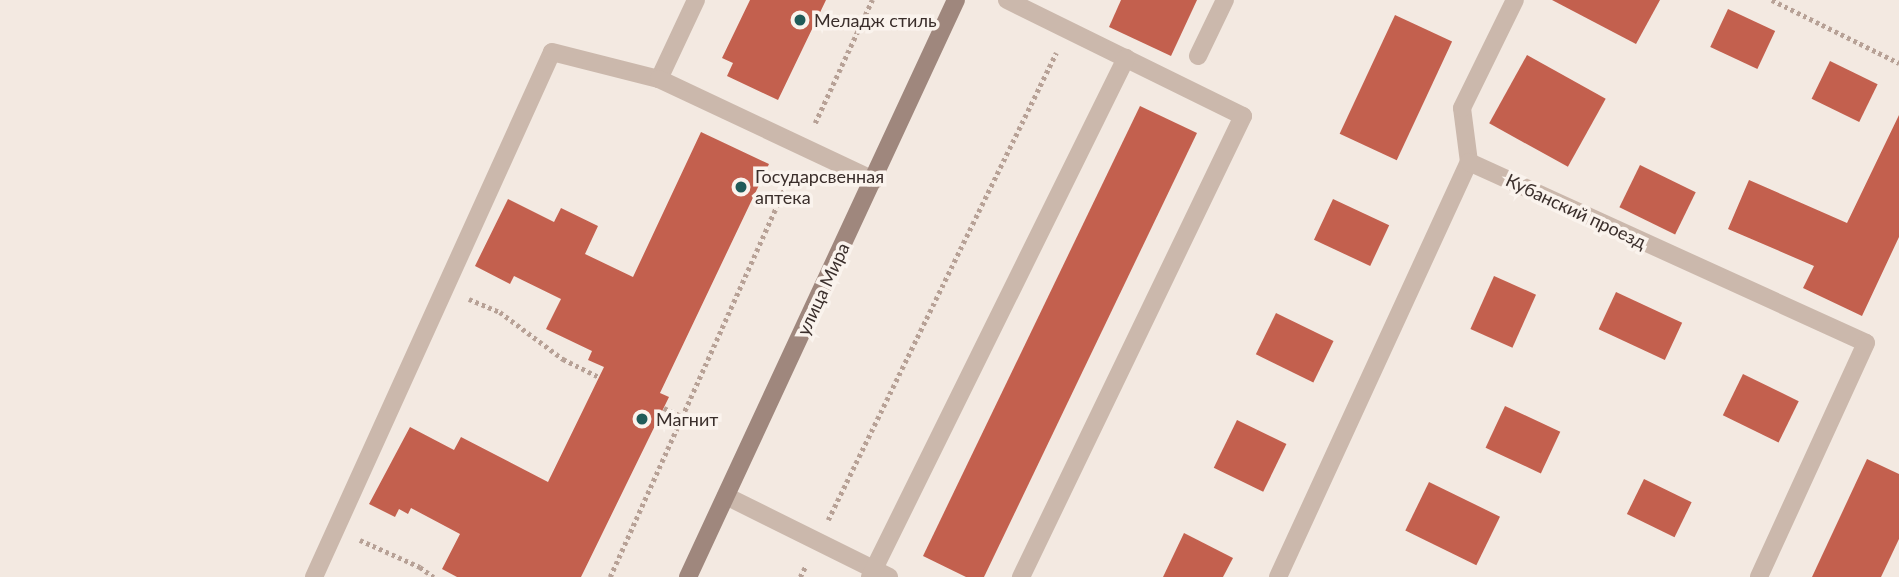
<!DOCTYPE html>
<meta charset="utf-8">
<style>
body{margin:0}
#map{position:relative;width:1899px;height:577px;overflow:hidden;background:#f3e9e1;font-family:Lato,sans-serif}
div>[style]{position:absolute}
.building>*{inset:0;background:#c3604e;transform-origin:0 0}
.path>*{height:4.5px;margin-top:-2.25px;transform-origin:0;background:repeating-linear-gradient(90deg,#b7a196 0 3.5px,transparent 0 7px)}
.lane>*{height:18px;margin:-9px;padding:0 9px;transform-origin:9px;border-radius:9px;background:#cbb8ac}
.street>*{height:18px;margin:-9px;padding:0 9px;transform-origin:9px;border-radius:9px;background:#cbb8ac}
.secondary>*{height:18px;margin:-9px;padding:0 9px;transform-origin:9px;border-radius:9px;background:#9f877d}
.dots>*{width:19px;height:19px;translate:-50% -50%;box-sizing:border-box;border:4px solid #faf3ed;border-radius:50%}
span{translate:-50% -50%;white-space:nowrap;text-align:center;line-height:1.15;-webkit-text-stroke:7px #faf3ed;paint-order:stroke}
.poi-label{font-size:18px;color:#3a2e2b}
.left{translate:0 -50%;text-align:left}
.street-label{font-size:18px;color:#3a2e2b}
</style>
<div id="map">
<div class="building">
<i style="clip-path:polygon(750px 0,826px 0,778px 100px,727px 76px,733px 63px,722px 58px)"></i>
<i style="clip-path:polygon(1121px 0,1197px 0,1171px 56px,1109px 27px)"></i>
<i style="clip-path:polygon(1552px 0,1660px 0,1636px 44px)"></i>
<i style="left:1728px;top:9px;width:52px;height:42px;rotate:25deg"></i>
<i style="left:1395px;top:15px;width:63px;height:131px;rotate:25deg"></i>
<i style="left:1527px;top:55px;width:90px;height:78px;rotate:29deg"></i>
<i style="left:1830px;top:61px;width:53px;height:42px;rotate:26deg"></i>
<i style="clip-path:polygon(1140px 106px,1197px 133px,984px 577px,966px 577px,923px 556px)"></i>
<i style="clip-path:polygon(1899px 115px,1899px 237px,1862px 316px,1803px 288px,1814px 266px,1728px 229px,1749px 180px,1847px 223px)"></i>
<i style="clip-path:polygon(701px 132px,769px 164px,660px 393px,669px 397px,581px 577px,457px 577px,442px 569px,460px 534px,411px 508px,408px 514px,399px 509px,395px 517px,369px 504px,410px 427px,454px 450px,461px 437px,548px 482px,604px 367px,588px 360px,592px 351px,546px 329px,561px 299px,514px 276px,510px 284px,475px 266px,508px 199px,554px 222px,561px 208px,598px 226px,585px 254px,633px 277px)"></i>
<i style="left:1640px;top:165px;width:62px;height:47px;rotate:26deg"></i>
<i style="left:1333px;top:199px;width:62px;height:45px;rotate:25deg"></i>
<i style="left:1494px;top:276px;width:46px;height:58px;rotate:24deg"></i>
<i style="left:1616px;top:292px;width:73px;height:41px;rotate:25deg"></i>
<i style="left:1276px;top:313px;width:64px;height:46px;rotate:26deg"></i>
<i style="left:1743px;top:374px;width:62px;height:46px;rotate:26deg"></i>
<i style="left:1505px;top:406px;width:61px;height:46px;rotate:25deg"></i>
<i style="left:1237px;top:420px;width:55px;height:53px;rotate:26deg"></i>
<i style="clip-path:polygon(1867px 459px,1899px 474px,1899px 539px,1881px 577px,1812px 577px)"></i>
<i style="left:1644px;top:479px;width:53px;height:39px;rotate:26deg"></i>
<i style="left:1429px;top:482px;width:79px;height:54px;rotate:26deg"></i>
<i style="clip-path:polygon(1184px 533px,1233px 558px,1223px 577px,1163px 577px)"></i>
</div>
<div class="path">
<i style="left:1772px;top:0;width:142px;rotate:26.4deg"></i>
<i style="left:815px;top:123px;width:136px;rotate:-65.1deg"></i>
<i style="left:469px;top:299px;width:34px;rotate:23deg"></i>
<i style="left:500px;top:312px;width:79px;rotate:36.7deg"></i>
<i style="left:563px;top:359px;width:40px;rotate:26.6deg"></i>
<i style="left:664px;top:408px;width:21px;rotate:25deg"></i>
<i style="left:828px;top:520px;width:520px;rotate:-63.98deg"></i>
<i style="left:360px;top:540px;width:66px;rotate:24.2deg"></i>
<i style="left:420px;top:567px;width:17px;rotate:36deg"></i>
<i style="left:610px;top:577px;width:447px;rotate:-65.8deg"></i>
<i style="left:800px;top:577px;width:13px;rotate:-63deg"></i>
</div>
<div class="lane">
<i style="left:1007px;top:0;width:263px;rotate:26.2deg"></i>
<i style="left:1243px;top:116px;width:512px;rotate:115.71deg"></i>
<i style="left:1198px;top:56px;width:62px;rotate:-64.3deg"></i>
<i style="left:659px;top:79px;width:87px;rotate:-64.9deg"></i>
<i style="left:1469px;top:162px;width:54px;rotate:-97.4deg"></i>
<i style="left:1462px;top:108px;width:120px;rotate:-63.9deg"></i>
<i style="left:726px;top:496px;width:182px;rotate:26.4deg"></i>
<i style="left:314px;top:577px;width:576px;rotate:-65.61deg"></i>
<i style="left:552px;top:52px;width:110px;rotate:14.2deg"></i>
<i style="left:659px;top:79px;width:238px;rotate:25.2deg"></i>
<i style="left:870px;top:577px;width:579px;rotate:-63.74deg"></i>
</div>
<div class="street">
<i style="left:1278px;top:577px;width:457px;rotate:-65.3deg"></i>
<i style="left:1469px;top:162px;width:436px;rotate:24.5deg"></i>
<i style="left:1866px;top:343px;width:257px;rotate:114.6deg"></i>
</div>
<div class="secondary">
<i style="left:688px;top:577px;width:636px;rotate:-65.09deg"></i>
</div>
<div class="dots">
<i style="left:800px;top:20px;background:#215b59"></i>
<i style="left:741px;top:187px;background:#215b59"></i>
<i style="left:642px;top:419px;background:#215b59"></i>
</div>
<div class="poi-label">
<span class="left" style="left:814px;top:20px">Меладж стиль</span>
<span class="left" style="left:755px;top:187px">Государсвенная<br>аптека</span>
<span class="left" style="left:656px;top:419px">Магнит</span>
</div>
<div class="street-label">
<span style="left:1576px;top:211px;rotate:25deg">Кубанский проезд</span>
<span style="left:823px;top:289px;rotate:-65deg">улица Мира</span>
</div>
</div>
